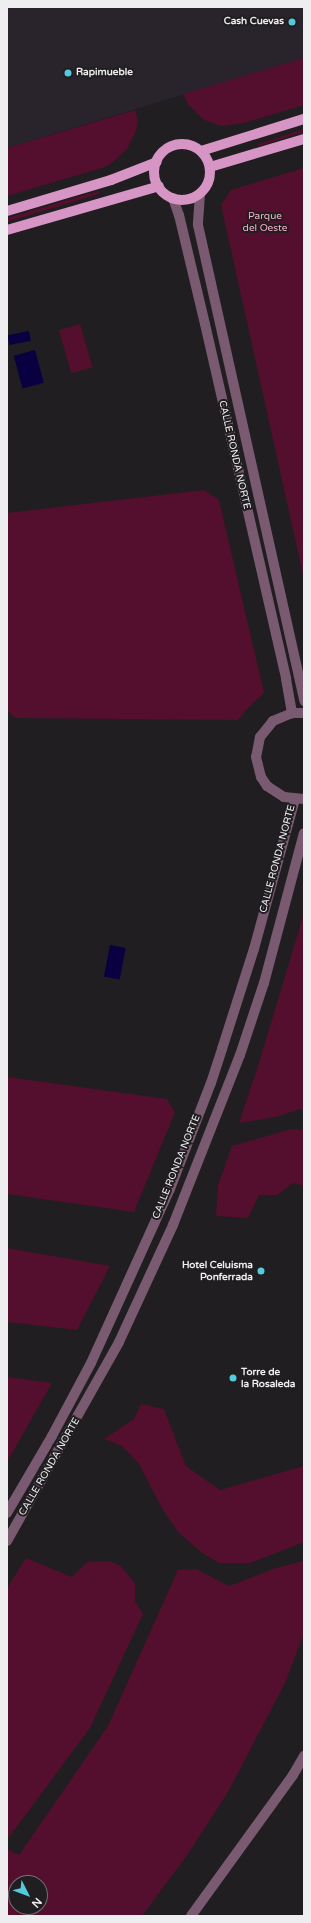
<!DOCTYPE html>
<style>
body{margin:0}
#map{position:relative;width:311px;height:1923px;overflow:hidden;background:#201e21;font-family:"Varela Round",sans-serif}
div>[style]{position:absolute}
.built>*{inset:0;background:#29242c}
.green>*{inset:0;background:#540e2e;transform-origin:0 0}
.water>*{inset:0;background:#080040;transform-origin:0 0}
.minor>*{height:10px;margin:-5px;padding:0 5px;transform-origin:5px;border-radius:5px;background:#795a70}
.major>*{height:10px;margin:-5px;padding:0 5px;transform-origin:5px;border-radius:5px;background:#d695c4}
.major>.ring{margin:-5px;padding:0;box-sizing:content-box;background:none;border:10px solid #d695c4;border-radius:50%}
.dots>*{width:11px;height:11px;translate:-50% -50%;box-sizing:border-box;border:2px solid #201e21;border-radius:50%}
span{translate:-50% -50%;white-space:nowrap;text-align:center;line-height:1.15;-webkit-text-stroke:4px #201e21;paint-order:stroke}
.poi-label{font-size:10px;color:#eeedef;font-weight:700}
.right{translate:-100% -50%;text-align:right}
.left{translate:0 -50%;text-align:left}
.park-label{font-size:10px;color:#f7b0c7}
.street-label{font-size:10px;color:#eeedef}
.frame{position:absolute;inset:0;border:8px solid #eeedef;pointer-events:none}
.north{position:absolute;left:8px;top:1875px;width:40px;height:40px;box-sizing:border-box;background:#201e21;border:1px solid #727173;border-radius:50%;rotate:132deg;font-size:11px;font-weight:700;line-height:16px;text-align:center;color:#eeedef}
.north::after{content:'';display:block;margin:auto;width:14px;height:18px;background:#54cadd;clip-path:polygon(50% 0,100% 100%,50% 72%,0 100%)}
</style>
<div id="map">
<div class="built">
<i style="clip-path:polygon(7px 7px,304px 7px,304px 58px,7px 148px)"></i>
</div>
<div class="green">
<i style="clip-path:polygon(304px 58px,304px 105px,244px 123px,221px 126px,204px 120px,188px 104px,183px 94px)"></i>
<i style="clip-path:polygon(135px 110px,138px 121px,136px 131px,127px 149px,113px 162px,105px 167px,7px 196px,7px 148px)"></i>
<i style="clip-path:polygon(304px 129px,304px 132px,259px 146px,258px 144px)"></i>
<i style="clip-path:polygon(304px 168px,304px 579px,221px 205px,231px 190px)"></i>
<i style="clip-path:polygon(98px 191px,99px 194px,7px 222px,7px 218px)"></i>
<i style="left:80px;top:324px;width:45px;height:22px;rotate:74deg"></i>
<i style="clip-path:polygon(204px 490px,219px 500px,264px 693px,247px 709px,238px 720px,15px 718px,7px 710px,7px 513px)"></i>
<i style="clip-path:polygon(304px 913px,304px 1110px,300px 1109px,276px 1117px,239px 1123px,258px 1066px)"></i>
<i style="clip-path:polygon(7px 1077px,167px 1099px,175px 1112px,134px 1212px,7px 1194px)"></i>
<i style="clip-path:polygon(292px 1129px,304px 1130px,304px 1186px,293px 1183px,277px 1195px,259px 1195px,248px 1218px,216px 1216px,218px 1185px,232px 1146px)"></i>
<i style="clip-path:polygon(7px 1248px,110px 1266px,77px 1330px,7px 1322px)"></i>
<i style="clip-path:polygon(7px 1377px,52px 1383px,7px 1462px)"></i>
<i style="clip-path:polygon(141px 1404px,164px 1409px,186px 1466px,220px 1490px,304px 1466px,304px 1542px,250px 1563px,219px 1563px,201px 1552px,179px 1533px,163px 1510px,139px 1464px,122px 1446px,104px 1439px,134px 1419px)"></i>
<i style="clip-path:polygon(26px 1558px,72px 1577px,87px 1562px,109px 1561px,120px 1565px,135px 1583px,135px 1601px,143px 1614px,90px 1728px,7px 1840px,7px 1588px)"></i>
<i style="clip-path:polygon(evenodd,304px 1561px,304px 1633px,285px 1683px,228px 1792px,188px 1854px,142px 1916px,7px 1916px,7px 1849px,19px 1855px,108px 1726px,178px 1570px,196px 1569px,229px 1586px,276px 1568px,304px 1561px,16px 1883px,40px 1883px,40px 1907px,16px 1907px,16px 1883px)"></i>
</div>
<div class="water">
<i style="left:29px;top:331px;width:10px;height:22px;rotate:79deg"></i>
<i style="left:35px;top:350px;width:34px;height:22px;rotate:75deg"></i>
<i style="left:110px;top:945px;width:16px;height:32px;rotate:11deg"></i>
</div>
<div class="minor">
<i style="left:200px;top:194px;width:31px;rotate:94deg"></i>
<i style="left:198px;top:225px;width:488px;rotate:77.4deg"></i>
<i style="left:173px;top:198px;width:18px;rotate:71deg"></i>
<i style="left:179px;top:215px;width:112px;rotate:76.6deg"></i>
<i style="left:205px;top:324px;width:364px;rotate:77.1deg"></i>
<i style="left:286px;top:679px;width:35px;rotate:80deg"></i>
<i style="left:304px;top:713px;width:12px;rotate:180deg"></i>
<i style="left:292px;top:713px;width:21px;rotate:157deg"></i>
<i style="left:273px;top:721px;width:21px;rotate:129deg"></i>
<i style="left:260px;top:737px;width:20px;rotate:101deg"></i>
<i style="left:256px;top:757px;width:21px;rotate:76deg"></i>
<i style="left:261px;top:777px;width:11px;rotate:56deg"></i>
<i style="left:267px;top:786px;width:20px;rotate:33deg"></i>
<i style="left:284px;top:797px;width:20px;rotate:6deg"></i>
<i style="left:7px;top:1513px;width:89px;rotate:-59.7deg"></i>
<i style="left:52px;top:1436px;width:83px;rotate:-61.9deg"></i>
<i style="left:91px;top:1363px;width:191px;rotate:-65.6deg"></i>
<i style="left:170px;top:1189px;width:114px;rotate:-68.9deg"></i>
<i style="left:211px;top:1083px;width:36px;rotate:-72deg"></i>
<i style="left:222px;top:1049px;width:105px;rotate:-72.3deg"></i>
<i style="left:254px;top:949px;width:156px;rotate:-74.7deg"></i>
<i style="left:7px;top:1541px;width:228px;rotate:-60.6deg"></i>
<i style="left:119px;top:1342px;width:129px;rotate:-65.2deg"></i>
<i style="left:173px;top:1225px;width:183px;rotate:-68.5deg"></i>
<i style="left:240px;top:1055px;width:76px;rotate:-71.6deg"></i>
<i style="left:264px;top:983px;width:155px;rotate:-75.1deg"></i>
<i style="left:191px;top:1916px;width:174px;rotate:-54.1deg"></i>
<i style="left:293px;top:1775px;width:22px;rotate:-60deg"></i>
</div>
<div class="major">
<i class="ring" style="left:154px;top:144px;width:46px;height:46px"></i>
<i style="left:201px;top:151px;width:108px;rotate:-17.3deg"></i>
<i style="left:210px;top:167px;width:98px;rotate:-16.6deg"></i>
<i style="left:7px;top:211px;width:109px;rotate:-16.6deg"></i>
<i style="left:111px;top:180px;width:49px;rotate:-21.4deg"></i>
<i style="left:7px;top:230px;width:158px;rotate:-16.1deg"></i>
</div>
<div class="dots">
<i style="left:292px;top:22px;background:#54cadd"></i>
<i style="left:68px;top:73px;background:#54cadd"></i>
<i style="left:261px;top:1271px;background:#54cadd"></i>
<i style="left:233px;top:1378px;background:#54cadd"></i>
</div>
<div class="poi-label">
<span class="right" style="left:284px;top:22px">Cash Cuevas</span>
<span class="left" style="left:76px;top:73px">Rapimueble</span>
<span class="right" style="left:253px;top:1271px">Hotel Celuisma<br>Ponferrada</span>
<span class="left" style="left:241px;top:1378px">Torre de<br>la Rosaleda</span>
</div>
<div class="park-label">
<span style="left:265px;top:222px">Parque<br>del Oeste</span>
</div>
<div class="street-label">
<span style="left:234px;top:455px;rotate:77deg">CALLE RONDA NORTE</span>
<span style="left:278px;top:859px;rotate:-75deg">CALLE RONDA NORTE</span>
<span style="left:177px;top:1167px;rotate:-68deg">CALLE RONDA NORTE</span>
<span style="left:50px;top:1467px;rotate:-60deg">CALLE RONDA NORTE</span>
</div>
<div class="frame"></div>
<div class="north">N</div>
</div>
